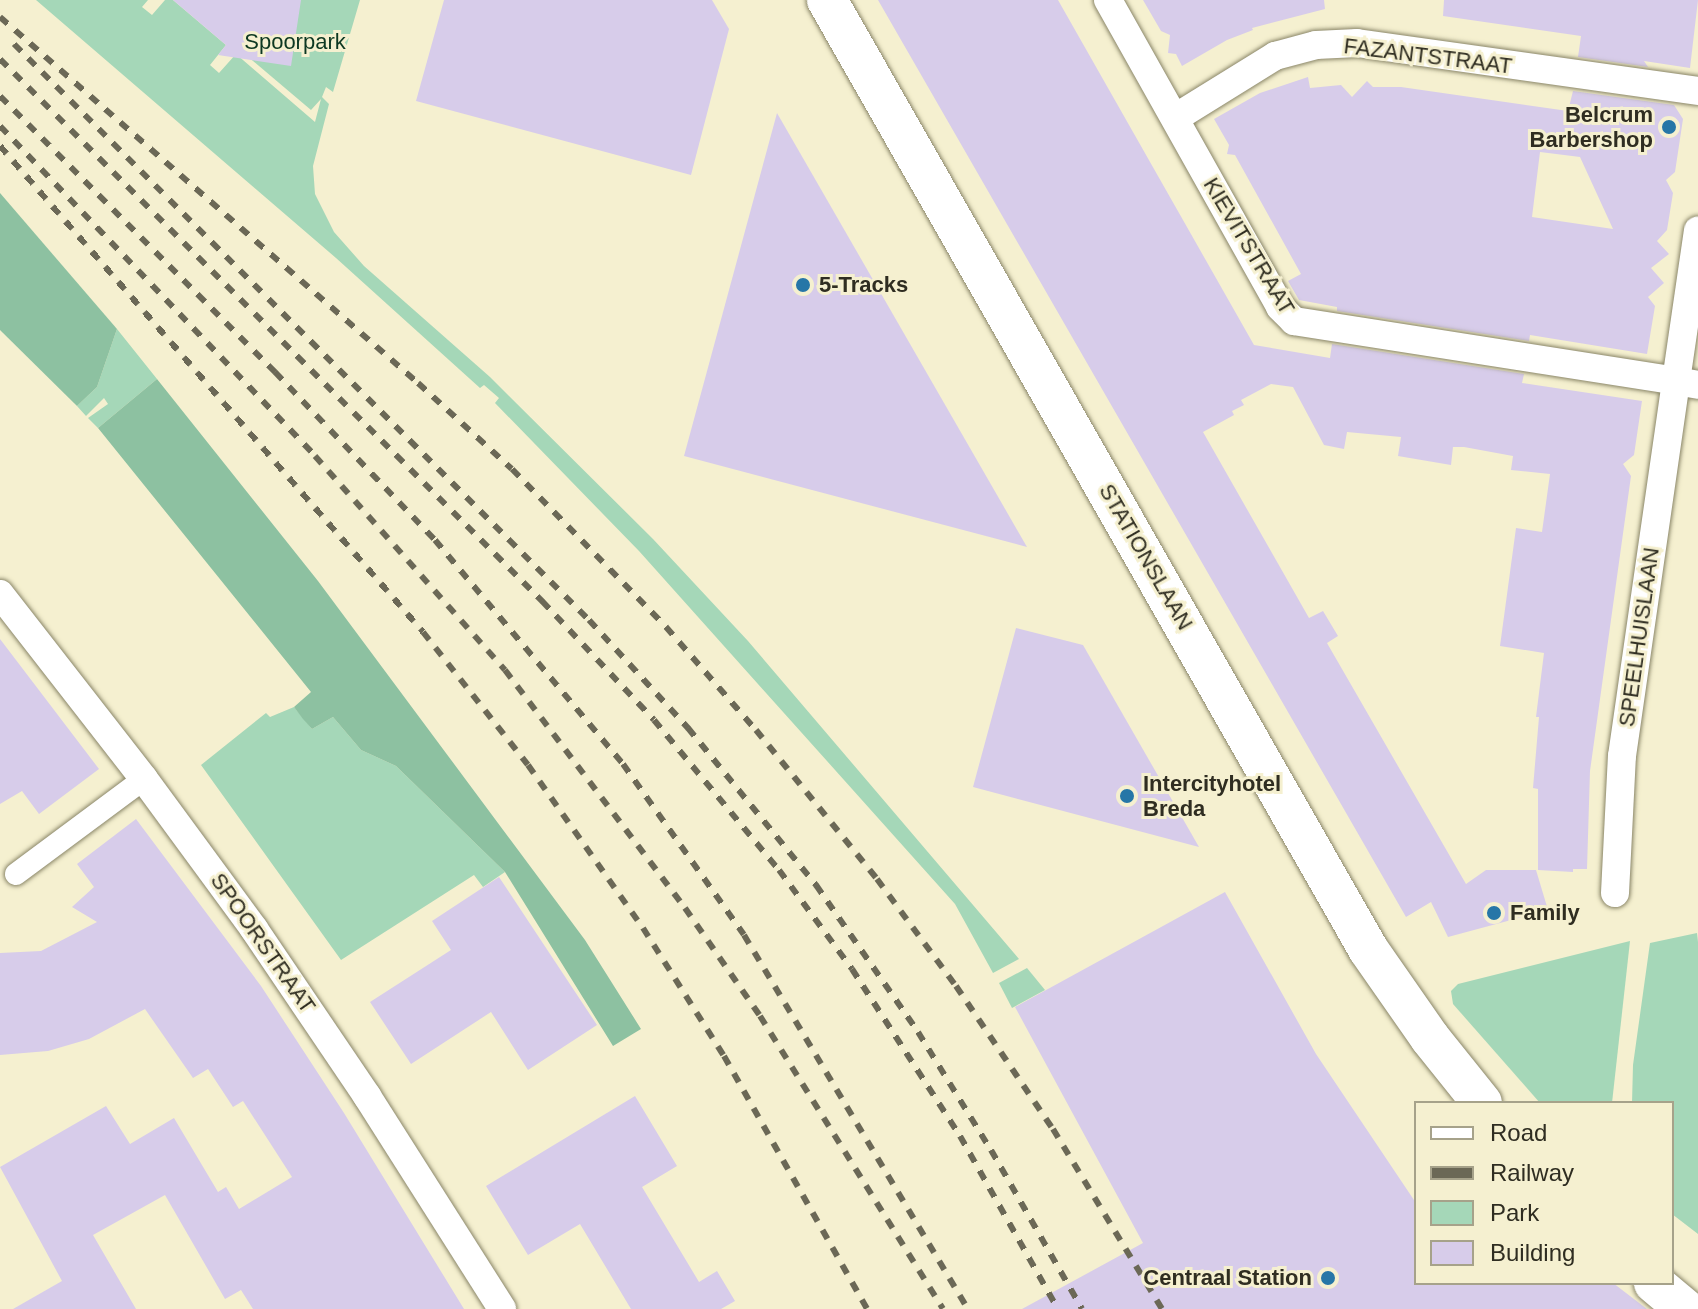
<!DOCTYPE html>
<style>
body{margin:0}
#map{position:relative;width:1698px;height:1309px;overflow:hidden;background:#f5f0d0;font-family:Helvetica,sans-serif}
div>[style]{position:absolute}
.green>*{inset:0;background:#a5d7b8}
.forest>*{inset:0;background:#8dc1a1}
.building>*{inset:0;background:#d7ccea}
.roads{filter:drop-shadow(0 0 2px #8a8668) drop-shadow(0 0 2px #8a8668)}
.pedestrian>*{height:22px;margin:-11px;padding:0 11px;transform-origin:11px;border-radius:11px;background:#fff}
.minor>*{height:28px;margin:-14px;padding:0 14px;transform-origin:14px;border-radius:14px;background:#fff}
.secondary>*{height:40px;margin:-20px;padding:0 20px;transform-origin:20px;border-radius:20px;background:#fff}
.rail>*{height:6px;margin-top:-3px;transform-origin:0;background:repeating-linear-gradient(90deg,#6b6856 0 10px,transparent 0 20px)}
.dots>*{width:22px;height:22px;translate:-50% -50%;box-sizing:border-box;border:4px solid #f5f0d0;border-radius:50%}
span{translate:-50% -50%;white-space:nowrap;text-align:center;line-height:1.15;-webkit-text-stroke:6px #f5f0d0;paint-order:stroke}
.park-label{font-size:22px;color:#0d3822}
.street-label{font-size:22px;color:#2f2d21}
.poi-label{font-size:22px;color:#2f2d21;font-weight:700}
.right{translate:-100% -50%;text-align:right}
.left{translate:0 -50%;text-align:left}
.legend{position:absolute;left:1414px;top:1101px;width:260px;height:184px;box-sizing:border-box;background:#f5f0d0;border:2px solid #a6a28a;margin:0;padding:10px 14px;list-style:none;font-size:24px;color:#2f2d21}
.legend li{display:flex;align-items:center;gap:16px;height:40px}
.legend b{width:40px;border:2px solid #a6a28a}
</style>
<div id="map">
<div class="green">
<i style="clip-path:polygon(36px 0,148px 0,142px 7px,152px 15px,165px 0,173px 0,226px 45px,210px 65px,219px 73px,236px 54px,315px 122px,321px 99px,311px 110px,181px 0,360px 0,333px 92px,326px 87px,322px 97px,329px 104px,313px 166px,315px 194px,334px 232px,364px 266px,490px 377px,653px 539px,748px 641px,1019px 959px,993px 973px,955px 904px,639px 551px,495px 403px,499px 398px,484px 385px,480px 388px,336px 258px)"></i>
<i style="clip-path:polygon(117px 329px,157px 379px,98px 428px,88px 418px,108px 404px,104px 398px,86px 416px,77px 406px,97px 387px)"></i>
<i style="clip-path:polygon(294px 707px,312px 729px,333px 717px,361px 750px,396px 766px,505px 872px,483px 887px,474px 875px,341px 960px,201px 765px,266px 713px,270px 717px)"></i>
<i style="clip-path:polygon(1697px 933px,1698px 942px,1698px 1234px,1672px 1214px,1672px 1103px,1632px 1103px,1633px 1065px,1650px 943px)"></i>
<i style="clip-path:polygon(1630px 941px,1612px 1103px,1540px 1103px,1453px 1004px,1451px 991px,1458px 984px)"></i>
<i style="clip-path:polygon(1027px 968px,1045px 990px,1012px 1008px,999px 983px)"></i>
</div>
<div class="forest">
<i style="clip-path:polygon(0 193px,117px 329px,97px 387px,77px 406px,0 330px)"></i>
<i style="clip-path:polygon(157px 379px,318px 581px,585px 940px,641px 1029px,613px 1046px,505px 872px,396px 766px,361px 750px,333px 717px,312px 729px,303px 719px,294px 707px,311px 692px,98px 428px)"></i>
</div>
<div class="building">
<i style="clip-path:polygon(173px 0,301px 0,291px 66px,218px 55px,226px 45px)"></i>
<i style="clip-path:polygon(444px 0,712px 0,729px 29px,691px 175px,416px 101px)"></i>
<i style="clip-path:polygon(878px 0,1058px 0,1254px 345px,1330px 358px,1332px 344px,1524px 374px,1522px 383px,1642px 401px,1634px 455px,1623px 464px,1631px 476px,1590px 771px,1587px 869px,1573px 869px,1573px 872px,1538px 870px,1538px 789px,1533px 788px,1539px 717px,1536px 717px,1544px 653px,1500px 646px,1516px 528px,1542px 532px,1550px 474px,1511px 470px,1513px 456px,1464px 447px,1453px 447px,1451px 465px,1398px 456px,1401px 437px,1347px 432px,1344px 449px,1324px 445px,1293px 387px,1271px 384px,1241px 400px,1244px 405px,1232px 411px,1234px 415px,1203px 432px,1309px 618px,1323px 611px,1338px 636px,1327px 643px,1466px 884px,1486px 870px,1536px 870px,1548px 910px,1448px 937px,1431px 902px,1406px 917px)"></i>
<i style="clip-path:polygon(1143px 0,1324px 0,1325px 9px,1252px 28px,1253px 30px,1227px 40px,1182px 66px,1176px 54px,1168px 53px,1170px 35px,1161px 31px)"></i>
<i style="clip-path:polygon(1444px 0,1698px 0,1690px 68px,1644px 61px,1648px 67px,1578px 57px,1581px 36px,1443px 16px)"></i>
<i style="clip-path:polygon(evenodd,1308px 77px,1310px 88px,1341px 85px,1352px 97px,1367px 81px,1373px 87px,1401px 87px,1568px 111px,1573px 91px,1674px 105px,1683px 119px,1675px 172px,1666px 180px,1673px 193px,1667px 230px,1657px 241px,1669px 254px,1651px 268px,1664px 283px,1648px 297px,1655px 306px,1647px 354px,1530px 335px,1529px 341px,1337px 311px,1337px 307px,1299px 300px,1288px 281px,1301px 274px,1235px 155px,1227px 154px,1229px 145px,1214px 119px,1260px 93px,1308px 77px,1540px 152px,1580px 157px,1613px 229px,1532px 217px,1540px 152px)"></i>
<i style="clip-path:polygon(777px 113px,1027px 547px,684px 456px)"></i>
<i style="clip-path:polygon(1016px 628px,1083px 645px,1199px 847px,973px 787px)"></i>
<i style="clip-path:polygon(0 639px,99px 769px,39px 814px,22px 791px,0 804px)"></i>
<i style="clip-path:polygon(136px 819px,261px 986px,344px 1113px,464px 1309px,253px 1309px,241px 1290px,225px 1299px,165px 1195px,93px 1235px,136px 1309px,13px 1309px,62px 1281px,0 1167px,106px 1106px,130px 1144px,174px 1118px,218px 1192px,226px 1187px,239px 1209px,292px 1177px,243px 1101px,233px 1107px,208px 1069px,193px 1078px,145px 1009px,89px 1039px,48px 1051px,0 1055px,0 953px,41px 951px,97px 922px,72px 907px,94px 887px,77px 864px)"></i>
<i style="clip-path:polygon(499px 877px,597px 1025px,528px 1070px,491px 1012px,411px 1064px,370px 1002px,451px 950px,432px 921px)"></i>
<i style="clip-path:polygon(1225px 892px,1316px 1054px,1416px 1203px,1416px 1283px,1613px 1283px,1647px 1309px,1022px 1309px,1143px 1243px,1015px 1007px)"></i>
<i style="clip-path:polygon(635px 1096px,677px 1166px,642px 1187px,699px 1282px,717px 1271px,735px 1301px,721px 1309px,631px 1309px,580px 1224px,528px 1255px,486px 1186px)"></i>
</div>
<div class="roads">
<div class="pedestrian">
<i style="left:16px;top:874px;width:159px;rotate:-36.6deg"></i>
</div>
<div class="minor">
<i style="left:1108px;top:0;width:352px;rotate:60.7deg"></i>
<i style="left:1280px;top:307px;width:20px;rotate:45deg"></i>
<i style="left:1294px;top:321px;width:387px;rotate:8.9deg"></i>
<i style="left:1676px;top:381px;width:152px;rotate:-81.7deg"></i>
<i style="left:1175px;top:118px;width:118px;rotate:-31.8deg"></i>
<i style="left:1275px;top:56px;width:42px;rotate:-15deg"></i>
<i style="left:1316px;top:45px;width:41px;rotate:-2.8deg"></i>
<i style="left:1357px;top:43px;width:344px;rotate:8deg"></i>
<i style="left:0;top:594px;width:234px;rotate:52.1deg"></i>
<i style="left:144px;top:779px;width:186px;rotate:53.7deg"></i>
<i style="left:254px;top:929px;width:202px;rotate:55.9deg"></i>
<i style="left:367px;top:1096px;width:252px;rotate:57.6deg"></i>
<i style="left:1615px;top:893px;width:137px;rotate:-87.1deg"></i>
<i style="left:1622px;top:756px;width:379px;rotate:-81.8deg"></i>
<i style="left:1676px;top:381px;width:22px;rotate:10deg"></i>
</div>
<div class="secondary">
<i style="left:827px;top:0;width:1092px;rotate:60.31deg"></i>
<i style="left:1368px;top:949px;width:108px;rotate:55.1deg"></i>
<i style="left:1430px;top:1038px;width:83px;rotate:51.3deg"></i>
<i style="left:1654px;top:1283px;width:40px;rotate:40deg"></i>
</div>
</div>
<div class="rail">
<i style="left:0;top:17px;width:556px;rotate:41.21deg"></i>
<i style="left:418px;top:383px;width:127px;rotate:42.5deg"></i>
<i style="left:512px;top:469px;width:221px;rotate:45.7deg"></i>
<i style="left:666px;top:627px;width:137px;rotate:48.9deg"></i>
<i style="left:756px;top:730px;width:192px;rotate:50.9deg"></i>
<i style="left:877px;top:879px;width:133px;rotate:53.6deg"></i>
<i style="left:956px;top:986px;width:173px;rotate:55.9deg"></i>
<i style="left:1053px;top:1129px;width:210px;rotate:58.8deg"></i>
<i style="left:14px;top:44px;width:814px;rotate:45.05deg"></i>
<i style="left:589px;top:620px;width:147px;rotate:47.5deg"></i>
<i style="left:688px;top:728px;width:203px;rotate:50.8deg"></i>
<i style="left:816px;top:885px;width:179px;rotate:55.2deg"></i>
<i style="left:918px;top:1032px;width:139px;rotate:58.3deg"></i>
<i style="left:991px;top:1150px;width:183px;rotate:60.2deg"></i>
<i style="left:0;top:59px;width:767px;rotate:45deg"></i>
<i style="left:542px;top:601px;width:163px;rotate:46.7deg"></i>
<i style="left:654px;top:720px;width:195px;rotate:50.2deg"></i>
<i style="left:779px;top:870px;width:123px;rotate:53.6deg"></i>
<i style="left:852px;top:969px;width:199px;rotate:57.1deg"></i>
<i style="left:960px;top:1136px;width:199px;rotate:60.5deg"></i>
<i style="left:0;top:96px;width:390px;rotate:45.1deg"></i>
<i style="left:275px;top:372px;width:232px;rotate:46.4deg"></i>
<i style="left:435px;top:540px;width:292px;rotate:50deg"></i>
<i style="left:623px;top:764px;width:209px;rotate:54.7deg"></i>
<i style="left:744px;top:935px;width:436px;rotate:59.1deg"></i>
<i style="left:0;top:126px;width:456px;rotate:46.3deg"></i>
<i style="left:315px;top:456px;width:286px;rotate:48.4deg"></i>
<i style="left:505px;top:670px;width:298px;rotate:52.9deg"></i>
<i style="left:685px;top:908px;width:131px;rotate:55.2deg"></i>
<i style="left:760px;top:1016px;width:345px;rotate:58deg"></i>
<i style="left:0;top:146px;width:644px;rotate:48.96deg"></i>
<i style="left:423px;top:632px;width:169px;rotate:51.7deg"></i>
<i style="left:528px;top:765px;width:199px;rotate:54.8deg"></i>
<i style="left:643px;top:928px;width:151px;rotate:57.7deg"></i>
<i style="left:724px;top:1056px;width:291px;rotate:60.5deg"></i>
</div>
<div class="dots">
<i style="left:1669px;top:127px;background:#2676a7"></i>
<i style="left:803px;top:285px;background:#2676a7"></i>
<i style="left:1127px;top:796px;background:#2676a7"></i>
<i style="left:1494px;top:913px;background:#2676a7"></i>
<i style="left:1328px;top:1278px;background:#2676a7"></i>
</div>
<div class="park-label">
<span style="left:295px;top:42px">Spoorpark</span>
</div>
<div class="street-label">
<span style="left:1428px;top:56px;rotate:7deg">FAZANTSTRAAT</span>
<span style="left:1249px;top:246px;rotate:59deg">KIEVITSTRAAT</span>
<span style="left:1146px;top:557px;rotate:60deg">STATIONSLAAN</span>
<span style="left:1639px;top:637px;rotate:-82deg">SPEELHUISLAAN</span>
<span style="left:263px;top:943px;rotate:55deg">SPOORSTRAAT</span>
</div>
<div class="poi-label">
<span class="right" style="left:1653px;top:127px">Belcrum<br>Barbershop</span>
<span class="left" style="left:819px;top:285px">5-Tracks</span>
<span class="left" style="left:1143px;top:796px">Intercityhotel<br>Breda</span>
<span class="left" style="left:1510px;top:913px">Family</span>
<span class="right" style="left:1312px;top:1278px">Centraal Station</span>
</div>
<ul class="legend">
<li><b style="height:10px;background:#fff"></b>Road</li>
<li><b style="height:10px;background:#6b6856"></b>Railway</li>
<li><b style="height:22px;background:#a5d7b8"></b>Park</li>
<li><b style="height:22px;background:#d7ccea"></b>Building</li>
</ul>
</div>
